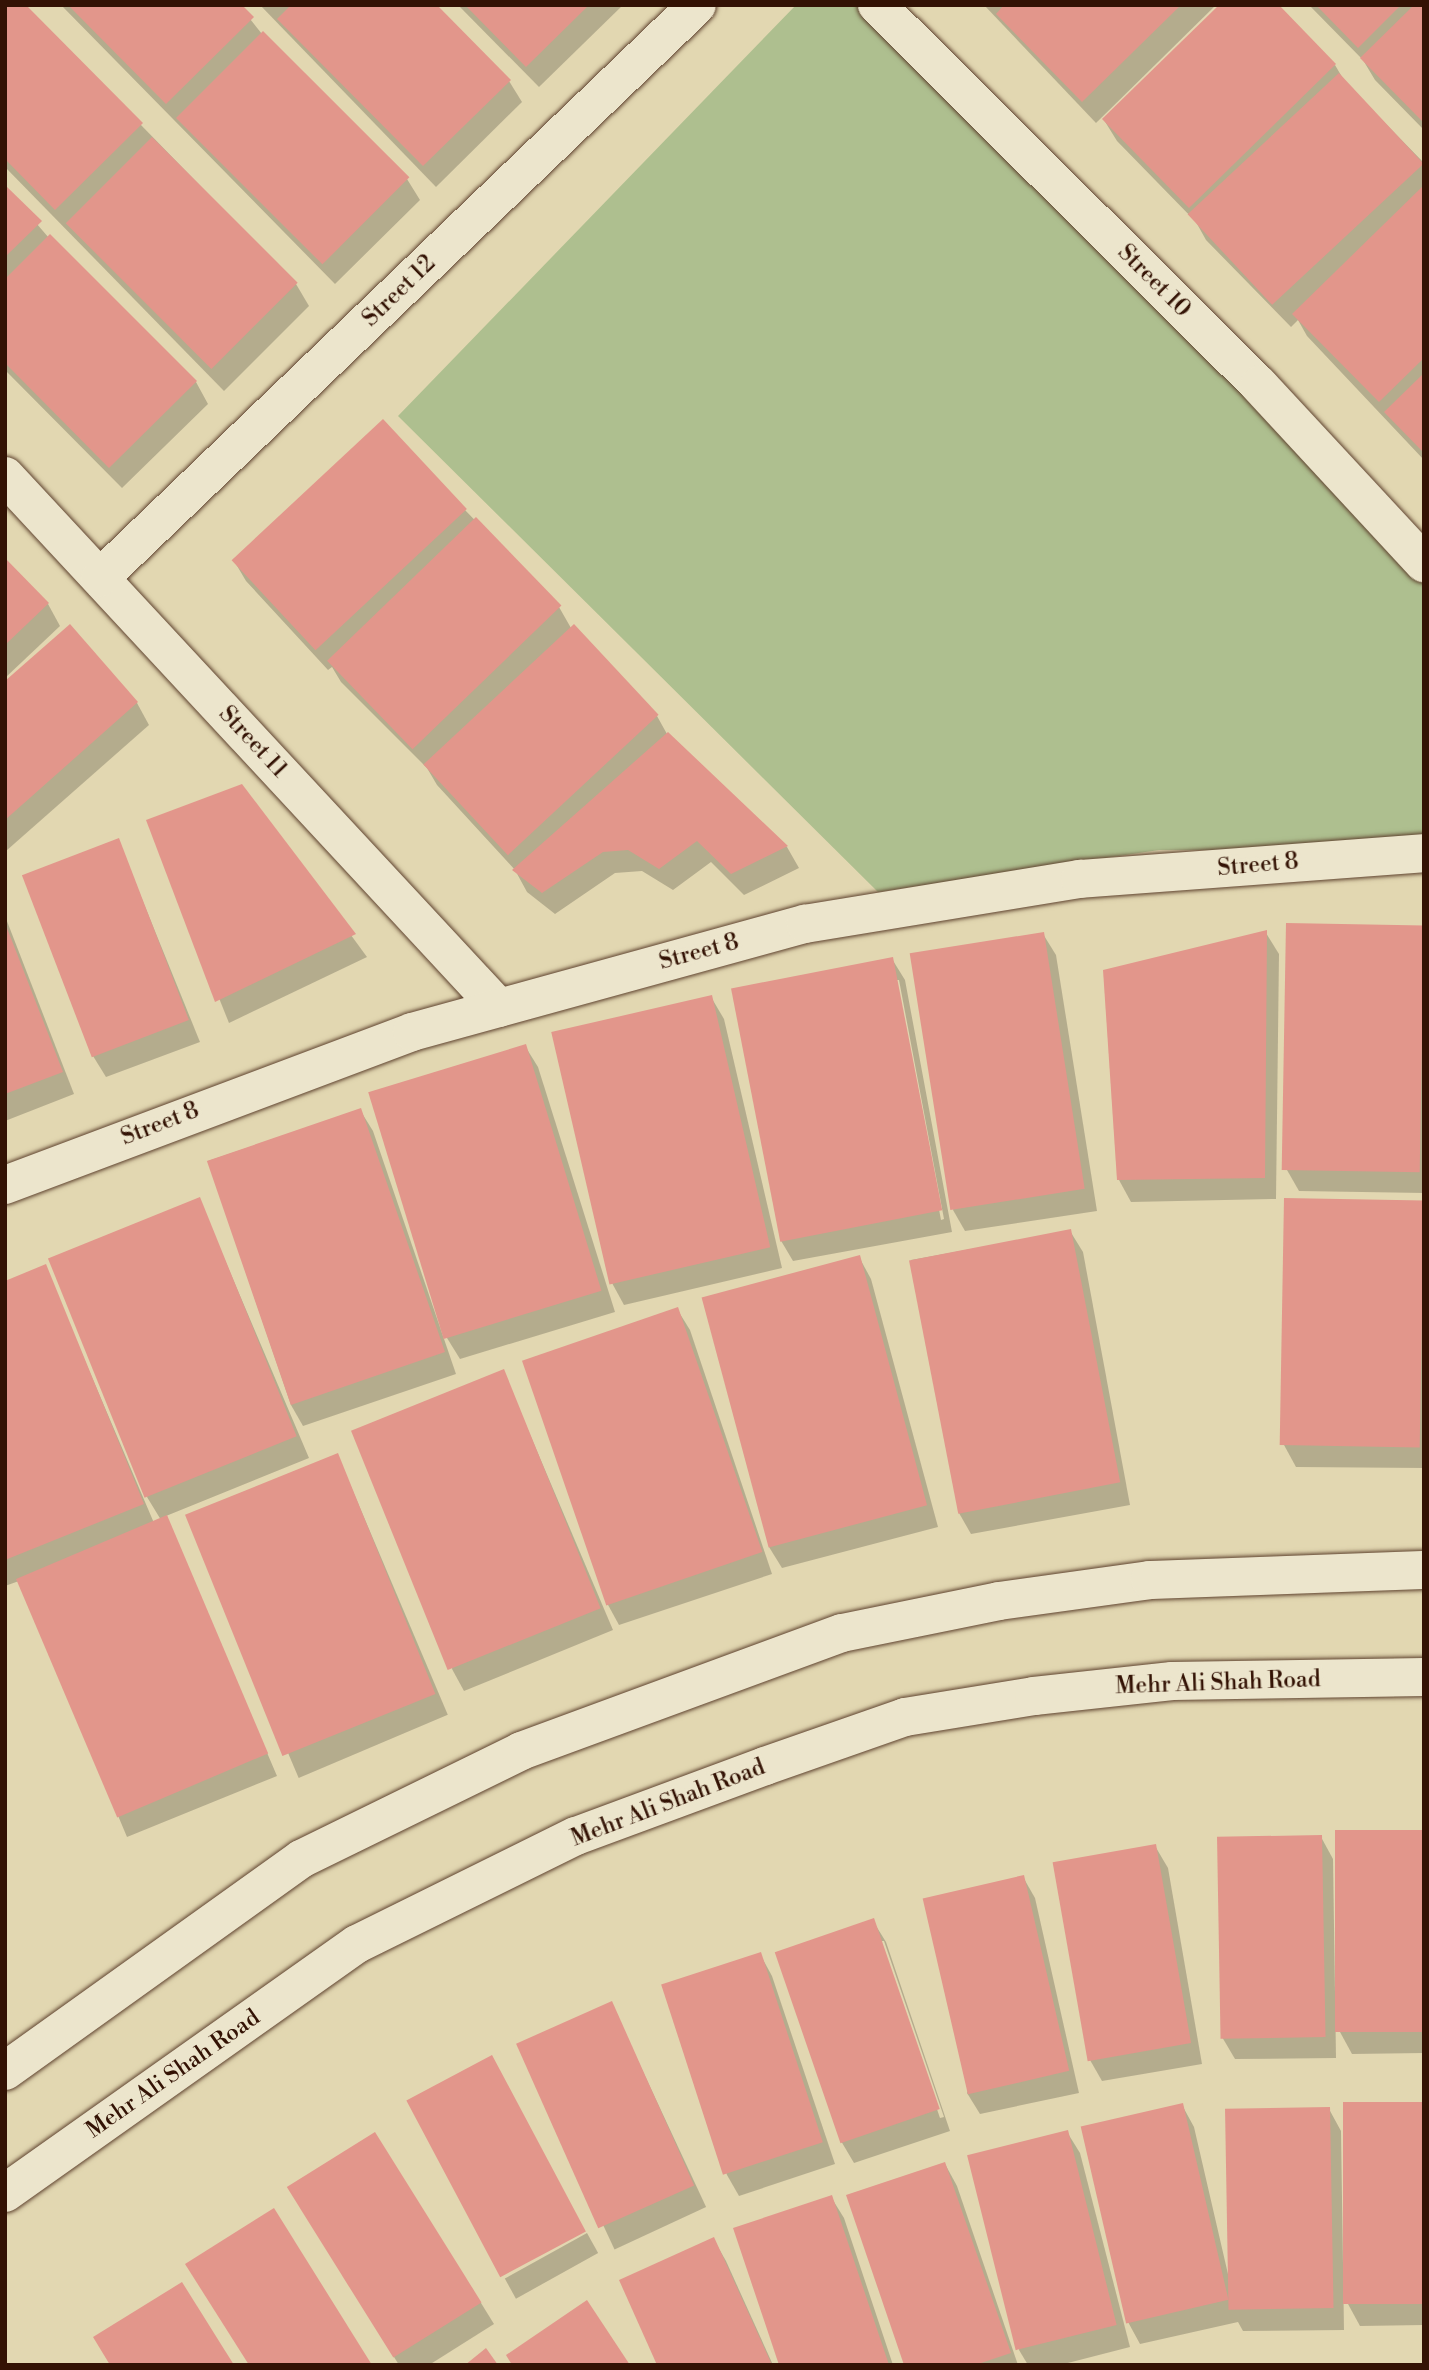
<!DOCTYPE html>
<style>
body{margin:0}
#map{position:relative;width:1429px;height:2370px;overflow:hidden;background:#e2d7b1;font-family:"Libre Bodoni",serif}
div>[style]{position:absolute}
.green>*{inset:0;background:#aebf8f}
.shadow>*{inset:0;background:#0003;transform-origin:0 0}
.building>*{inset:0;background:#e2968b;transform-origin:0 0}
.roads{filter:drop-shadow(0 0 2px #5f432f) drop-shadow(0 0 2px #5f432f)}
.minor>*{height:38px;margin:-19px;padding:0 19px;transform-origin:19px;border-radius:19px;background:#ece5cc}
span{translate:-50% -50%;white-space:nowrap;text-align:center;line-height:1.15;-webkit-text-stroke:7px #ece5cc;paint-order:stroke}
.street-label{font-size:23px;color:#331204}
.frame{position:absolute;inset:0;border:7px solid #331204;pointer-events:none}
</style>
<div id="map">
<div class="green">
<i style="clip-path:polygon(796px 5px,876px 5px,1424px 563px,1424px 850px,1159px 850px,878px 892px,398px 416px)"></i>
</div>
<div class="shadow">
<i style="clip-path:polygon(5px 5px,24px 5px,296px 284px,309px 306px,224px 391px,5px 167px)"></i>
<i style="clip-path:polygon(61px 5px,239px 5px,262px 34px,407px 179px,420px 200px,335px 284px)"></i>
<i style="clip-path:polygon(260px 5px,434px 5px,509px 81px,522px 102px,436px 187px)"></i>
<i style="clip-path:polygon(458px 5px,623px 5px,539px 87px)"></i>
<i style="clip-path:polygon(984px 5px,1216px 5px,1096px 123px)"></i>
<i style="clip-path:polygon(1309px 5px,1424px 5px,1424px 130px,1375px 80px,1363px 60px)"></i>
<i style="clip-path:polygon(1335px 65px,1345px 82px,1424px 163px,1424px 460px,1307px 336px,1298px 320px,1291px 327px,1206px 240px,1196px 222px,1117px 141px,1104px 120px)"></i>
<i style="clip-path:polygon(5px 187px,49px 238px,196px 382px,208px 404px,122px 488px,5px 370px)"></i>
<i style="clip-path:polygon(465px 510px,559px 607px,571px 628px,657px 716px,667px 734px,787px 847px,799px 868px,744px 895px,711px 862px,673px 890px,642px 871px,615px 873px,555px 914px,527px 892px,515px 870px,437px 785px,427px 768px,341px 682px,332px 667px,328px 670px,246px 581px,233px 559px)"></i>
<i style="clip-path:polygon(5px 560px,48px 604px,60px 626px,5px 678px)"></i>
<i style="clip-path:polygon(69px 627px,137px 703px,149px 725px,6px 851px,5px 683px)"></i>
<i style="clip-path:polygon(242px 786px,367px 957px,229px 1023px,148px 821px)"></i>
<i style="clip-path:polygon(118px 840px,200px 1042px,106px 1077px,93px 1056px)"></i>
<i style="clip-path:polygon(5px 916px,74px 1094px,5px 1121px)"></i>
<i style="clip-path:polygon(1424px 926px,1424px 1193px,1299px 1191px,1287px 1170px)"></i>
<i style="clip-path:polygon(1266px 933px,1279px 954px,1276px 1199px,1131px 1202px,1119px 1180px)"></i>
<i style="clip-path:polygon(1043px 934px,1056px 955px,1097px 1211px,965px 1231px,953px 1210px)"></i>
<i style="clip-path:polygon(evenodd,892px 959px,905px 980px,952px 1232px,793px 1261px,780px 1239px,892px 959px,896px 980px,899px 980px,944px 1219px,941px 1220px,896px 980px)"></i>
<i style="clip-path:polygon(711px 997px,724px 1019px,782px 1268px,624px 1305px,612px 1283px)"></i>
<i style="clip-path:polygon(525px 1046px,538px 1067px,615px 1312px,460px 1359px,447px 1338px,370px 1093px)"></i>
<i style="clip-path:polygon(360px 1110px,373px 1131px,456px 1374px,303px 1426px,291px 1405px,208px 1161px)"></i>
<i style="clip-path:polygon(199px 1199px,309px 1458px,166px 1516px,277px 1776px,127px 1837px,19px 1581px,5px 1586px,5px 1283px,45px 1267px,154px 1523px,161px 1520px,147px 1497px)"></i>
<i style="clip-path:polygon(1424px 1201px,1424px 1468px,1296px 1467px,1284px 1445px)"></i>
<i style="clip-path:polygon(1070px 1231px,1083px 1252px,1130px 1505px,971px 1534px,959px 1513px,911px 1260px)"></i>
<i style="clip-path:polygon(859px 1257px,871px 1279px,938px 1527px,782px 1568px,769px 1547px)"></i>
<i style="clip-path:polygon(677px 1309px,690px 1330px,772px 1574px,619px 1625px,607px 1603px)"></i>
<i style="clip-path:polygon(503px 1371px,613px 1630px,464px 1691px,452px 1669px)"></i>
<i style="left:338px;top:1456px;width:281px;height:162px;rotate:67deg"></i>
<i style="clip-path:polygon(1424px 1832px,1424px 2053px,1352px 2054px,1340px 2032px)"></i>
<i style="clip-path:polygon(1321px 1837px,1333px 1859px,1336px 2058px,1235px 2059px,1222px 2037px)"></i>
<i style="clip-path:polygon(1155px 1846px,1168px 1868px,1202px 2064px,1102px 2081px,1090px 2060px)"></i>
<i style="clip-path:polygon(1023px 1877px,1035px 1898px,1079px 2093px,980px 2114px,967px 2093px)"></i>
<i style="clip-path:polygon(evenodd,873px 1921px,886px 1942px,950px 2131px,854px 2163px,841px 2141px,873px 1921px,880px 1941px,884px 1941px,944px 2117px,940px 2118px,880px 1941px)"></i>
<i style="clip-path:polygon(760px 1954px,772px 1976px,835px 2164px,739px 2196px,727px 2175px,664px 1985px)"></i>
<i style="left:611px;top:2003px;width:225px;height:101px;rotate:65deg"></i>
<i style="clip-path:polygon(1424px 2104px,1424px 2325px,1360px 2326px,1348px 2304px,1345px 2105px)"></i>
<i style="clip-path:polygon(1182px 2105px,1194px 2127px,1228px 2274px,1329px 2109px,1341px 2131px,1344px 2330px,1243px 2331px,1238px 2322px,1140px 2344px,1128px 2322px)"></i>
<i style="clip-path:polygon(1067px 2132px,1080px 2153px,1130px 2347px,1060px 2365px,1028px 2365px,1019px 2350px)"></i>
<i style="clip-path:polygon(945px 2164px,957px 2186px,1018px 2365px,906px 2365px)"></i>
<i style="clip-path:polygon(831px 2197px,844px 2218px,893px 2365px,780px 2365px)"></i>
<i style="clip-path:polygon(302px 2209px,481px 2303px,494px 2324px,429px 2365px,399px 2365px)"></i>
<i style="left:587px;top:2233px;width:23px;height:94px;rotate:61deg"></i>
<i style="clip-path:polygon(714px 2240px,726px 2261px,773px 2365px,659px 2365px)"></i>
</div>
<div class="building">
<i style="clip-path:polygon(5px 5px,26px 5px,143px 123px,55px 210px,5px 159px)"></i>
<i style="clip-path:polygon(68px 5px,242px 5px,254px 17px,166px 104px)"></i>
<i style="clip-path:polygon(291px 5px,437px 5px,511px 80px,423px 166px,277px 19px)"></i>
<i style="clip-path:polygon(465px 5px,589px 5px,526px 67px)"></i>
<i style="clip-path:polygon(1004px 5px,1181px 5px,1082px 102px,996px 14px)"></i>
<i style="clip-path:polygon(1219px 5px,1279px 5px,1336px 64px,1189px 208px,1102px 119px)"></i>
<i style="clip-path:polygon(1316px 5px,1401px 5px,1358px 48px)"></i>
<i style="clip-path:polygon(1414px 5px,1424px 5px,1424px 123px,1360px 58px)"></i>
<i style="left:263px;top:31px;width:207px;height:123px;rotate:45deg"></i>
<i style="left:1339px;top:73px;width:124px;height:207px;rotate:47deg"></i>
<i style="left:152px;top:137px;width:206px;height:122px;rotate:45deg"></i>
<i style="clip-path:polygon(5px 185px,42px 221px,5px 257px)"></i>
<i style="clip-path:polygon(1424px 185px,1424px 358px,1379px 402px,1292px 314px)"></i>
<i style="clip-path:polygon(50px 234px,197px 381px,109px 468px,5px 363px,5px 279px)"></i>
<i style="clip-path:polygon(1424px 373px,1424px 453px,1384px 412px)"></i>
<i style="left:383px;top:419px;width:123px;height:207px;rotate:47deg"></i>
<i style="left:476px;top:517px;width:123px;height:207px;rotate:46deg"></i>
<i style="clip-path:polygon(5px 558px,49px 603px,5px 645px)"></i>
<i style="clip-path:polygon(70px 624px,138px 702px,5px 820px,5px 681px)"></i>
<i style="left:574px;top:624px;width:124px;height:206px;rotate:47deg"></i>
<i style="clip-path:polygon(668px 732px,788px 846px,731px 874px,697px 841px,659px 869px,628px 850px,603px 852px,542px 893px,512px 870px)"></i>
<i style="clip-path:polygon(242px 784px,356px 934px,215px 1002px,146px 820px)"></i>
<i style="left:119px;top:838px;width:195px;height:104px;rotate:69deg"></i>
<i style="clip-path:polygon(5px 923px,63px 1072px,5px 1094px)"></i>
<i style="left:1286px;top:923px;width:138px;height:247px;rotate:1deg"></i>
<i style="clip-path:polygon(1267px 930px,1265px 1178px,1117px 1180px,1103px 970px)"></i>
<i style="left:1044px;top:932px;width:260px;height:136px;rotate:81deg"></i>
<i style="left:893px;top:957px;width:258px;height:165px;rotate:79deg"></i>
<i style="left:712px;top:995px;width:259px;height:165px;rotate:77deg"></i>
<i style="left:526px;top:1044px;width:258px;height:165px;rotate:73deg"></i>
<i style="left:361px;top:1108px;width:258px;height:163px;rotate:71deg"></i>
<i style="left:200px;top:1197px;width:258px;height:164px;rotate:68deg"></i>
<i style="left:1284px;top:1198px;width:140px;height:247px;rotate:1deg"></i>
<i style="left:1071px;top:1229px;width:258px;height:165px;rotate:79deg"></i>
<i style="left:860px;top:1255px;width:259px;height:164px;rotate:75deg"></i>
<i style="clip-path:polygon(46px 1264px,144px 1504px,5px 1560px,5px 1281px)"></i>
<i style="left:678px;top:1307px;width:259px;height:165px;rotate:71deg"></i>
<i style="left:504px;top:1369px;width:258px;height:165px;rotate:68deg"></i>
<i style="left:338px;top:1453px;width:260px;height:165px;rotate:68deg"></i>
<i style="left:167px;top:1515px;width:259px;height:164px;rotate:67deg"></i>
<i style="left:1424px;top:1830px;width:202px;height:89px;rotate:90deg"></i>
<i style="left:1322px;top:1835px;width:202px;height:105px;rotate:89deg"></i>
<i style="left:1156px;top:1844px;width:202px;height:105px;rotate:80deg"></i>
<i style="left:1024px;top:1875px;width:201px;height:104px;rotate:77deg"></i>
<i style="left:874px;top:1918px;width:202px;height:105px;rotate:71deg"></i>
<i style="left:761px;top:1952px;width:200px;height:105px;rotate:72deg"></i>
<i style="left:612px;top:2001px;width:202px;height:105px;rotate:66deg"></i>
<i style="left:492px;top:2055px;width:200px;height:97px;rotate:62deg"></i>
<i style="left:1424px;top:2102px;width:202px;height:81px;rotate:90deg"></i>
<i style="left:1183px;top:2103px;width:202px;height:105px;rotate:77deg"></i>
<i style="left:1330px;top:2107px;width:201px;height:105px;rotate:89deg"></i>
<i style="left:1068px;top:2130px;width:201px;height:104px;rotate:76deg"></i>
<i style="left:375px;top:2132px;width:201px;height:104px;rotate:58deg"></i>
<i style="clip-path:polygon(945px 2162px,1011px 2353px,975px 2365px,904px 2365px,846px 2195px)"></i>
<i style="clip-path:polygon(832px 2195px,889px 2365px,779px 2365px,733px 2228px)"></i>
<i style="clip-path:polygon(274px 2208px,372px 2365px,249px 2365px,185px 2264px)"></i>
<i style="clip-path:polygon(714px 2237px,772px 2365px,657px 2365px,619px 2280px)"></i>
<i style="clip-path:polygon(182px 2282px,234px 2365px,110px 2365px,93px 2337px)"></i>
<i style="clip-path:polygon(587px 2300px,630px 2365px,512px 2365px,506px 2355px)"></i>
<i style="clip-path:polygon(486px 2348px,498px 2365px,465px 2365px)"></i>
</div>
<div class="roads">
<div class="minor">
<i style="left:877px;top:5px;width:539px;rotate:44.85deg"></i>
<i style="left:1259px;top:385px;width:243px;rotate:47.2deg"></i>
<i style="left:5px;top:476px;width:726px;rotate:47.12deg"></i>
<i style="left:100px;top:578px;width:827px;rotate:-43.82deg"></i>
<i style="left:5px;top:1185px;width:435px;rotate:-20.6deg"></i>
<i style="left:412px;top:1032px;width:408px;rotate:-15.4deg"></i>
<i style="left:805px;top:924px;width:279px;rotate:-9.3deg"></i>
<i style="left:1080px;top:879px;width:345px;rotate:-4.3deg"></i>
<i style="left:5px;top:2071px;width:364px;rotate:-35.6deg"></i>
<i style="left:301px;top:1859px;width:245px;rotate:-26.1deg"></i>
<i style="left:521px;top:1751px;width:342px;rotate:-20.2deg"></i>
<i style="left:842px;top:1633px;width:160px;rotate:-11.5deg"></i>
<i style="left:999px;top:1601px;width:152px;rotate:-7.9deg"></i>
<i style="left:1150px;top:1580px;width:274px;rotate:-2.1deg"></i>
<i style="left:5px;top:2193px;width:431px;rotate:-35.3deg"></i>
<i style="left:357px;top:1944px;width:244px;rotate:-26.3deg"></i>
<i style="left:576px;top:1836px;width:202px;rotate:-20.3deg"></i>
<i style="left:765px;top:1766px;width:148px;rotate:-19.3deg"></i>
<i style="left:905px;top:1717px;width:131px;rotate:-9.2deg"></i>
<i style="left:1034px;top:1696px;width:139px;rotate:-6.2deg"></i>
<i style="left:1172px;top:1681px;width:252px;rotate:-0.9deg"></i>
</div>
</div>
<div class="street-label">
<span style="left:1154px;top:281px;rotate:45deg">Street 10</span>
<span style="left:399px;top:291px;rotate:-44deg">Street 12</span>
<span style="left:253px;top:742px;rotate:47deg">Street 11</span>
<span style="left:1258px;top:865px;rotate:-5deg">Street 8</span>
<span style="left:699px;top:952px;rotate:-15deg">Street 8</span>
<span style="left:160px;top:1124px;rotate:-21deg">Street 8</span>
<span style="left:1218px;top:1683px;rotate:-2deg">Mehr Ali Shah Road</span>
<span style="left:668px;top:1803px;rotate:-21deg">Mehr Ali Shah Road</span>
<span style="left:173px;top:2074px;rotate:-35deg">Mehr Ali Shah Road</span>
</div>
<div class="frame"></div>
</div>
